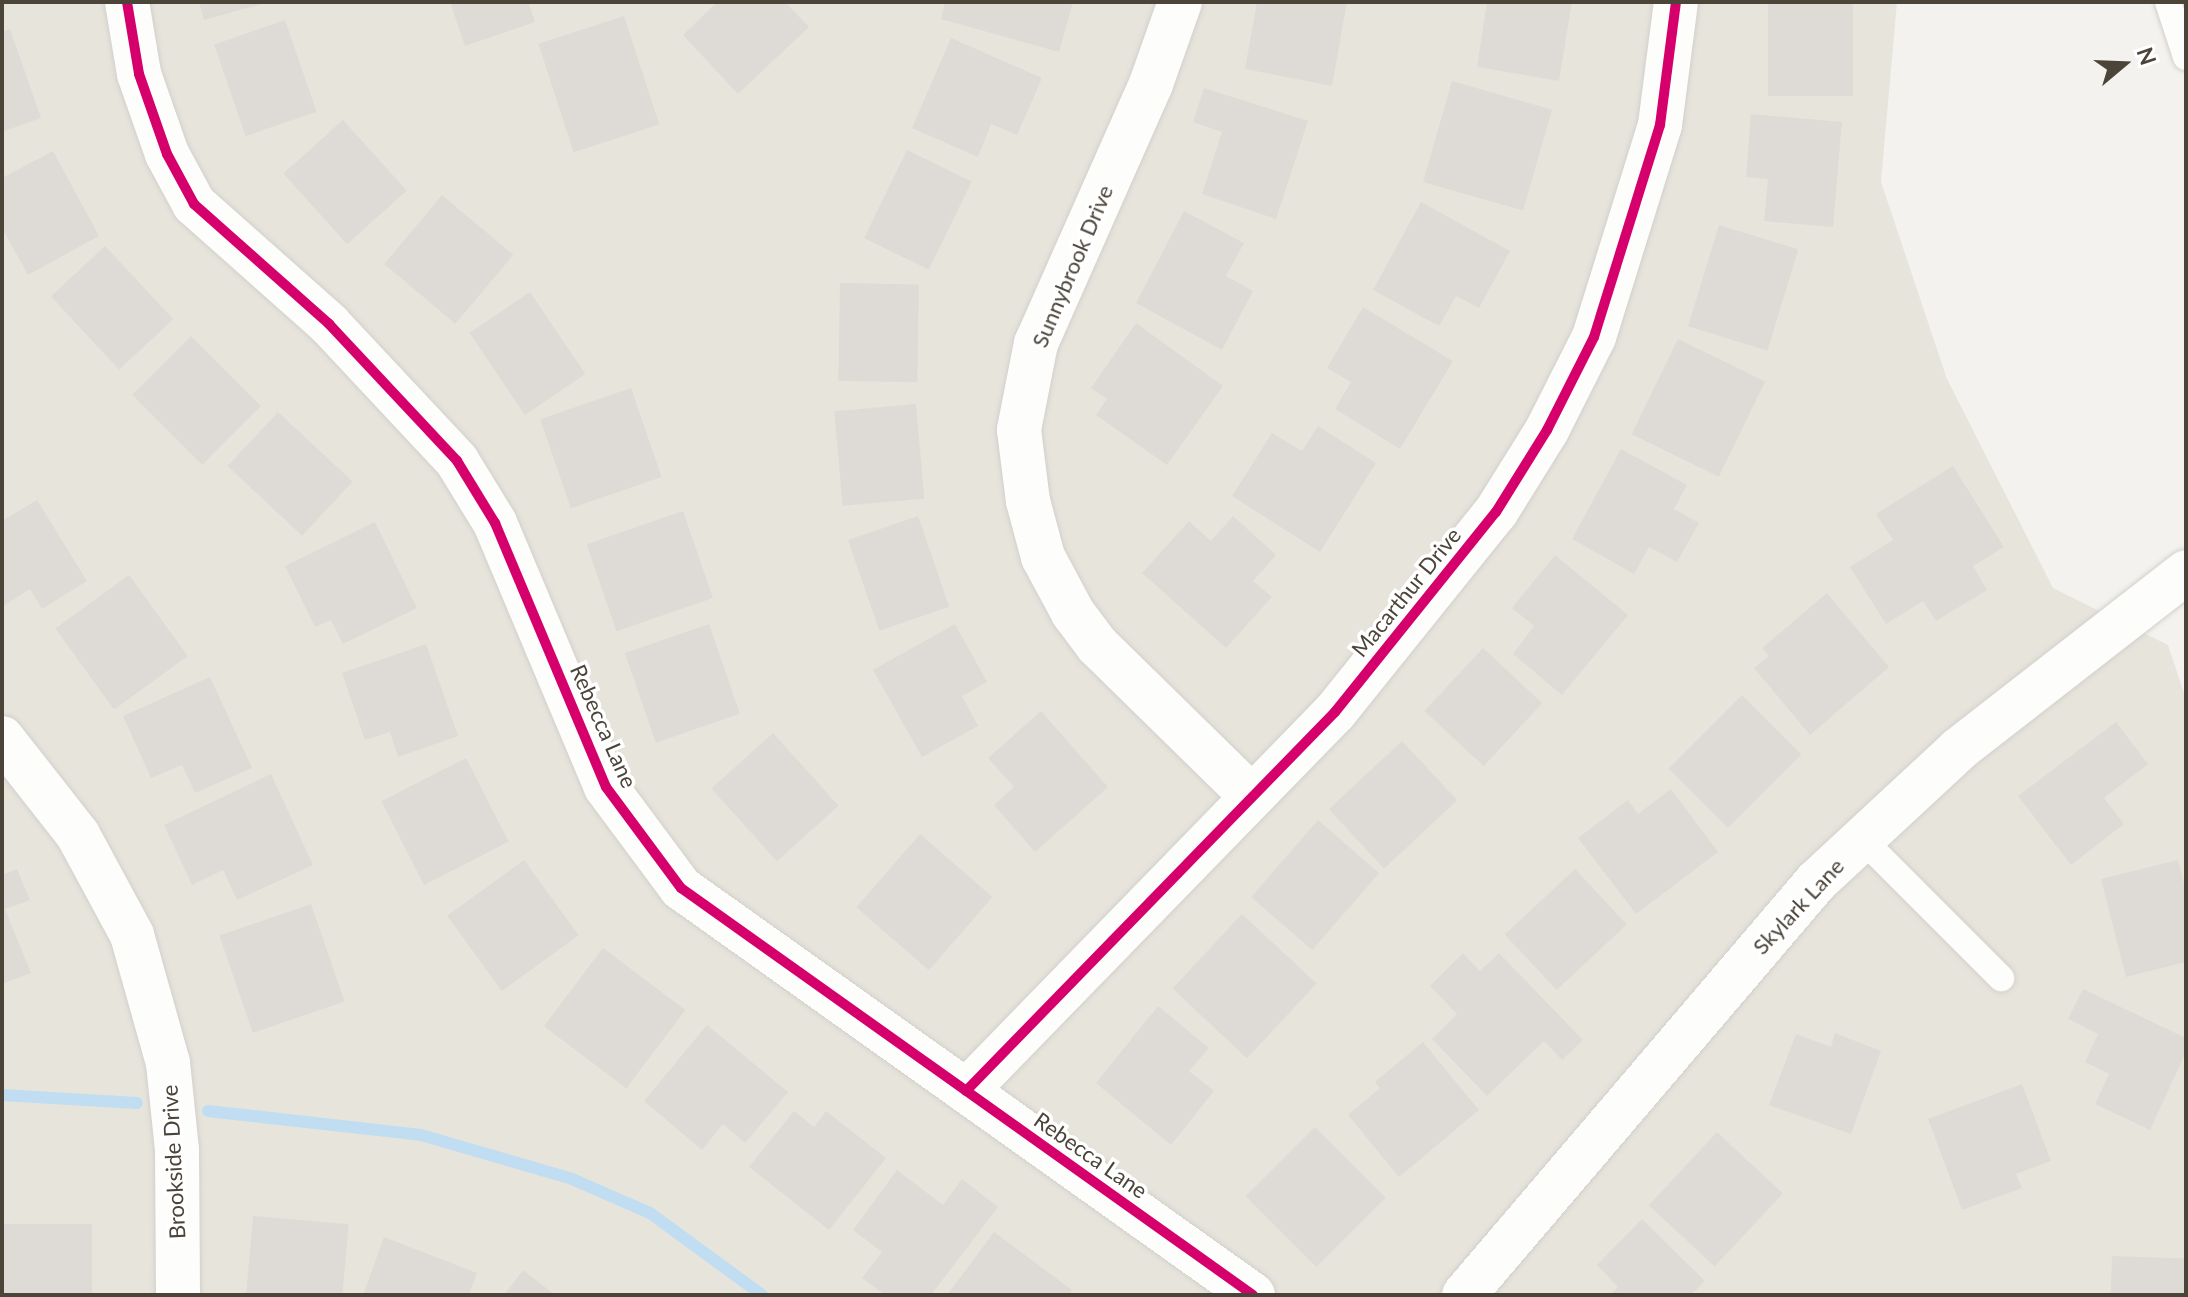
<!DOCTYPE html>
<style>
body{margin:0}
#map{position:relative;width:2188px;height:1297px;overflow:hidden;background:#f4f2ee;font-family:Lato,sans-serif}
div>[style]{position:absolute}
.residential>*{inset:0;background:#e7e4dc}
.stream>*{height:12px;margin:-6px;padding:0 6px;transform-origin:6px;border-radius:6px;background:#c0ddf1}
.building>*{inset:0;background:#dedbd6;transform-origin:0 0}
.roads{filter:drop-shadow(0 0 2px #d2d0cb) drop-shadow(0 0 2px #d2d0cb)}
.lane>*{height:26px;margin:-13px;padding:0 13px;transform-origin:13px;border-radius:13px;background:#fdfdfc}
.street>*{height:44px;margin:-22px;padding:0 22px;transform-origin:22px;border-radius:22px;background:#fdfdfc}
.cycleway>*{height:10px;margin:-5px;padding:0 5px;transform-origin:5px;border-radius:5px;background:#d6006c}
span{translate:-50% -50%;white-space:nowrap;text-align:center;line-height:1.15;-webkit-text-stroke:7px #fff;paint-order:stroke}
.street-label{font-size:22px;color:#4b4439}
.frame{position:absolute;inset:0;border:4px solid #4b4439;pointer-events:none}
.north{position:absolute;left:2084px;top:24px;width:80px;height:80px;-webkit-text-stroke:6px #fff;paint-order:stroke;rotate:71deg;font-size:22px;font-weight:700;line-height:32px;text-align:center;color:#4b4439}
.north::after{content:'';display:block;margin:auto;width:28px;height:36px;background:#4b4439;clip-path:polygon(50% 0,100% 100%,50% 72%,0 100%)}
</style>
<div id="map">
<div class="residential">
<i style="clip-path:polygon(2px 2px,1897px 2px,1881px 182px,1947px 379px,2053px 588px,2168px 645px,2186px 699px,2186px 1295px,2px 1295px)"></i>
</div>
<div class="stream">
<i style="left:2px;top:1095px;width:135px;rotate:3.4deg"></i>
<i style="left:208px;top:1111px;width:214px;rotate:6.4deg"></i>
<i style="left:421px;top:1135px;width:157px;rotate:16.2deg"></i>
<i style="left:572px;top:1179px;width:85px;rotate:23.6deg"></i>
<i style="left:650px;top:1213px;width:139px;rotate:36.2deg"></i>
</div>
<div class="building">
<i style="clip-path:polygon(199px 2px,265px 2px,265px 3px,204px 20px)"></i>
<i style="clip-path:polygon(450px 2px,528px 2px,535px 22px,465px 46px)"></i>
<i style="clip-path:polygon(717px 2px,785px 2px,809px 27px,738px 94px,683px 35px)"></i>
<i style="clip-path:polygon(945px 2px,1073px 2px,1059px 52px,941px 19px)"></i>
<i style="clip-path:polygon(1257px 2px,1347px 2px,1332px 86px,1245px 69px)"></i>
<i style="clip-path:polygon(1487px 2px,1572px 2px,1559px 81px,1477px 67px)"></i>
<i style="left:1768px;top:2px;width:85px;height:94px"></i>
<i style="left:624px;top:16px;width:114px;height:90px;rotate:72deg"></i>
<i style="left:285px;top:20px;width:97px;height:75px;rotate:71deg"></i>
<i style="clip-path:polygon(10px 29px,41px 118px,2px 132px,2px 32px)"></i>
<i style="clip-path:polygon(951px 38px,1042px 78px,1017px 135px,991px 124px,978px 157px,912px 128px)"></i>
<i style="left:1452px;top:81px;width:104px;height:105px;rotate:16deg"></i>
<i style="clip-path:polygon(1204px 88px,1308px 121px,1276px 219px,1202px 194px,1222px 132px,1193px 122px)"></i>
<i style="clip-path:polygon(1751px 114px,1842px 122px,1833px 227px,1764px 221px,1768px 179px,1746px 177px)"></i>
<i style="left:343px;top:120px;width:95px;height:80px;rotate:48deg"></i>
<i style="left:907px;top:150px;width:72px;height:98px;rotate:26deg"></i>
<i style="clip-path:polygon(53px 151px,99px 236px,28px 275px,2px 228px,2px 178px)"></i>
<i style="left:442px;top:195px;width:93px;height:90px;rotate:40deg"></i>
<i style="clip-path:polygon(1421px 202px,1510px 251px,1479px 308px,1456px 296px,1439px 326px,1373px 290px)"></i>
<i style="clip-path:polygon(1184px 211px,1244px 243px,1226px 276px,1253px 291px,1222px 350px,1136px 303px)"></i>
<i style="left:1719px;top:225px;width:83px;height:106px;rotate:17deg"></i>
<i style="left:105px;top:246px;width:100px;height:74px;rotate:47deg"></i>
<i style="left:840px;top:283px;width:79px;height:98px;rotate:1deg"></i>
<i style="left:530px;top:292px;width:99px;height:73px;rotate:56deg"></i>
<i style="clip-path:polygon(1363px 307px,1453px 361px,1400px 449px,1335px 409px,1351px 382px,1327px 368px)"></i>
<i style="clip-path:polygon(1136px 323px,1223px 386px,1167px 465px,1096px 415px,1107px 399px,1091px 388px)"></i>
<i style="left:191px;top:336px;width:99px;height:83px;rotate:45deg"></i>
<i style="left:1678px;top:339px;width:97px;height:106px;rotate:26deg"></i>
<i style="left:631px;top:388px;width:94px;height:96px;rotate:71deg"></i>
<i style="left:916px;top:404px;width:95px;height:82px;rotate:85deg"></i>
<i style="left:278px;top:412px;width:102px;height:74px;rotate:43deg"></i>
<i style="clip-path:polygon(1318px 426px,1376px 463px,1320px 552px,1232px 496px,1272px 433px,1302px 451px)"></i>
<i style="clip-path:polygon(1621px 449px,1687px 485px,1674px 509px,1699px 523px,1677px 562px,1649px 547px,1634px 574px,1572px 539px)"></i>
<i style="clip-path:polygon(1953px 466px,2004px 547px,1973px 566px,1987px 590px,1936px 621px,1923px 601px,1886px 624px,1850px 567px,1893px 540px,1876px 514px)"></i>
<i style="clip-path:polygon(37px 500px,87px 581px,42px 609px,30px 589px,2px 607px,2px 521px)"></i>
<i style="left:683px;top:511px;width:92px;height:102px;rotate:71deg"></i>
<i style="left:918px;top:516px;width:96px;height:74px;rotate:71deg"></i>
<i style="clip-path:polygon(1233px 516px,1276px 555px,1253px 581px,1272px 597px,1226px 648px,1142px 573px,1189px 521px,1211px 541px)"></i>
<i style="clip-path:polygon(375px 522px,417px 608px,343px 644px,331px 620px,315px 627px,285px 566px)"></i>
<i style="clip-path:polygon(1555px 555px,1628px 615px,1562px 695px,1513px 654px,1534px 626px,1512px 608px)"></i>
<i style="left:129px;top:575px;width:100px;height:91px;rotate:54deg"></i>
<i style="clip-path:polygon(1827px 593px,1889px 667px,1810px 735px,1754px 668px,1769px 656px,1762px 648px)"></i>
<i style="left:709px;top:624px;width:95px;height:89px;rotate:71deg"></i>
<i style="clip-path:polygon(955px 624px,987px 682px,962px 696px,978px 726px,922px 757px,873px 670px)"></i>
<i style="clip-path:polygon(426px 644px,458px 736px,398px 757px,390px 732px,365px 740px,342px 673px)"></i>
<i style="left:1483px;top:648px;width:81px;height:86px;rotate:43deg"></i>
<i style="clip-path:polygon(210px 677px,252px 768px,195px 793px,182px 765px,151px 778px,123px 716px)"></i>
<i style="left:1742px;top:695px;width:84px;height:104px;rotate:45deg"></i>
<i style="clip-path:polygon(1041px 711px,1108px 787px,1035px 852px,994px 805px,1014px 787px,988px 758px)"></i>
<i style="clip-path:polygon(2116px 722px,2148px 764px,2104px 798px,2124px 824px,2071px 865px,2018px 796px)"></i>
<i style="left:773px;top:733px;width:98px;height:83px;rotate:48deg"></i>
<i style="left:1402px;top:741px;width:81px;height:100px;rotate:47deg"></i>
<i style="left:466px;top:758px;width:94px;height:95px;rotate:63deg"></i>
<i style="clip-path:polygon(271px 774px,313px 865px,237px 900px,223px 870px,192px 885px,164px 825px)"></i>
<i style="clip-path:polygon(1671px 789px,1718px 852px,1636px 914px,1578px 838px,1628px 800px,1638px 814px)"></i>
<i style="left:1318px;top:820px;width:81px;height:102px;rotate:41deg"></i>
<i style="left:920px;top:834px;width:96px;height:97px;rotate:41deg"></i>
<i style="left:524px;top:860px;width:93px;height:95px;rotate:54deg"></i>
<i style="clip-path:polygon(2178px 860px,2186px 891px,2186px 962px,2126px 977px,2101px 879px)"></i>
<i style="clip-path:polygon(17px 869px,30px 900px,5px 909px,31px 973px,2px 984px,2px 875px)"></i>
<i style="left:1575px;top:869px;width:76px;height:96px;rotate:47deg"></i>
<i style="left:311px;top:904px;width:103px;height:97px;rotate:71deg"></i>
<i style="left:1242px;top:914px;width:102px;height:102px;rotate:43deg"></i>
<i style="left:603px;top:948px;width:103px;height:98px;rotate:37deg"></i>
<i style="clip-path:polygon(1463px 953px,1480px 971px,1499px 953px,1583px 1040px,1562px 1060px,1544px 1041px,1487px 1096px,1432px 1039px,1457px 1014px,1430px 986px)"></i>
<i style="clip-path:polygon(2083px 989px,2186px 1038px,2186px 1052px,2150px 1130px,2095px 1104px,2109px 1074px,2085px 1062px,2098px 1034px,2068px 1019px)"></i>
<i style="clip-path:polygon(1158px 1006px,1209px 1048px,1189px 1071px,1214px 1091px,1171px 1145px,1096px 1083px)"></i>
<i style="clip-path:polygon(707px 1025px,788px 1092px,745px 1143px,723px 1124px,702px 1150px,644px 1101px)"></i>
<i style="clip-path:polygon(1835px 1033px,1881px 1051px,1851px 1134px,1769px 1105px,1796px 1034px,1831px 1047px)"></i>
<i style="clip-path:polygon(1423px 1042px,1479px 1110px,1399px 1177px,1348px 1115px,1380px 1088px,1375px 1082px)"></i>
<i style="clip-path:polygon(2022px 1084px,2051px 1161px,2016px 1174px,2022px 1188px,1962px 1210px,1928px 1119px)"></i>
<i style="clip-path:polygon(794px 1111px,814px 1127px,826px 1111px,886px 1158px,829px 1230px,749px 1167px)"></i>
<i style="left:1315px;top:1127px;width:100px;height:98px;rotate:45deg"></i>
<i style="left:1717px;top:1132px;width:90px;height:100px;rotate:43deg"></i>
<i style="clip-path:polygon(897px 1170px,943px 1205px,962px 1179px,998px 1207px,931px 1295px,885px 1295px,862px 1278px,882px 1252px,853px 1230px)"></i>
<i style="left:253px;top:1216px;width:96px;height:79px;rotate:5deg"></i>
<i style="clip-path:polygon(1642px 1219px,1705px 1281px,1691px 1295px,1610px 1295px,1618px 1287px,1597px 1265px)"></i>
<i style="left:2px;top:1224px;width:90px;height:71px"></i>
<i style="clip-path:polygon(994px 1232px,1072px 1290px,1069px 1295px,947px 1295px)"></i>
<i style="clip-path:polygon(384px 1237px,477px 1273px,469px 1295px,363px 1295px)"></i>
<i style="left:2112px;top:1256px;width:74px;height:39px;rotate:2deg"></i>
<i style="clip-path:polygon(523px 1270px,555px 1295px,504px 1295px)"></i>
</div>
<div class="roads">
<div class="lane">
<i style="left:2168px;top:2px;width:58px;rotate:71.9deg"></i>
<i style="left:1862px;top:839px;width:197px;rotate:45deg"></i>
</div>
<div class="street">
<i style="left:127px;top:2px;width:73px;rotate:80.5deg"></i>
<i style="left:139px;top:74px;width:85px;rotate:70.7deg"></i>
<i style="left:167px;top:154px;width:57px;rotate:61.6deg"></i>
<i style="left:194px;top:204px;width:181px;rotate:41.6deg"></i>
<i style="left:329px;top:324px;width:187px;rotate:46.9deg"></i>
<i style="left:457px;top:461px;width:73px;rotate:58.5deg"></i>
<i style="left:495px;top:523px;width:286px;rotate:67.2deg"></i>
<i style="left:606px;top:787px;width:126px;rotate:53.4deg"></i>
<i style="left:681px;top:888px;width:702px;rotate:35.43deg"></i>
<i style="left:1180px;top:2px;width:87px;rotate:109.5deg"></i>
<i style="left:1151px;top:84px;width:283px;rotate:113.9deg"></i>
<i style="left:1036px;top:343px;width:89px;rotate:101.1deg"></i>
<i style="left:1019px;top:430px;width:72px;rotate:82.8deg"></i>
<i style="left:1028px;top:501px;width:58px;rotate:75deg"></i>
<i style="left:1043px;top:557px;width:64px;rotate:61.8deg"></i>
<i style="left:1073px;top:613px;width:40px;rotate:53deg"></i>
<i style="left:1097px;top:645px;width:214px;rotate:44.4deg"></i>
<i style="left:2px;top:738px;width:123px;rotate:51.9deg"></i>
<i style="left:78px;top:835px;width:114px;rotate:61.6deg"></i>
<i style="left:132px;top:935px;width:133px;rotate:74.3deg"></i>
<i style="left:168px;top:1063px;width:87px;rotate:84.1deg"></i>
<i style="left:177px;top:1150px;width:145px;rotate:89.6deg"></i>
<i style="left:966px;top:1091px;width:529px;rotate:-45.77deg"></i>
<i style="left:1335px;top:712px;width:257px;rotate:-51.2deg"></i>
<i style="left:1496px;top:512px;width:97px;rotate:-58.1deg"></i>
<i style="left:1547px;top:430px;width:104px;rotate:-63.2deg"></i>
<i style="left:1594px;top:337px;width:222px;rotate:-72.7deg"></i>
<i style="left:1660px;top:125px;width:124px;rotate:-82.6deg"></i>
<i style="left:1464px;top:1295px;width:543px;rotate:-49.56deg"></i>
<i style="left:1816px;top:882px;width:195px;rotate:-42.9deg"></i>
<i style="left:1959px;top:749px;width:288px;rotate:-37.9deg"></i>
</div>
</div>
<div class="cycleway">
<i style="left:127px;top:2px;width:73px;rotate:80.5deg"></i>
<i style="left:139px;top:74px;width:85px;rotate:70.7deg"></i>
<i style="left:167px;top:154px;width:57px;rotate:61.6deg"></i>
<i style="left:194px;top:204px;width:181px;rotate:41.6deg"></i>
<i style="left:329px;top:324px;width:187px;rotate:46.9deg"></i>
<i style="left:457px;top:461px;width:73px;rotate:58.5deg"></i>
<i style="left:495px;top:523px;width:286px;rotate:67.2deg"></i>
<i style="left:606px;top:787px;width:126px;rotate:53.4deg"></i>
<i style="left:681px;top:888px;width:702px;rotate:35.43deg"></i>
<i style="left:966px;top:1091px;width:529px;rotate:-45.77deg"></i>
<i style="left:1335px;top:712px;width:257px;rotate:-51.2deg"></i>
<i style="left:1496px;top:512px;width:97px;rotate:-58.1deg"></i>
<i style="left:1547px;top:430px;width:104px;rotate:-63.2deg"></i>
<i style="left:1594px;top:337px;width:222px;rotate:-72.7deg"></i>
<i style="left:1660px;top:125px;width:124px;rotate:-82.6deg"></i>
</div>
<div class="street-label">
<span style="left:1072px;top:266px;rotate:-67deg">Sunnybrook Drive</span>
<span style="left:1406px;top:592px;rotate:-51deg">Macarthur Drive</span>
<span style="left:604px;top:726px;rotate:66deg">Rebecca Lane</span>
<span style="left:1798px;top:906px;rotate:-47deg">Skylark Lane</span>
<span style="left:1091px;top:1155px;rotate:35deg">Rebecca Lane</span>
<span style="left:173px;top:1162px;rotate:-93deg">Brookside Drive</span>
</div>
<div class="frame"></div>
<div class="north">N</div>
</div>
